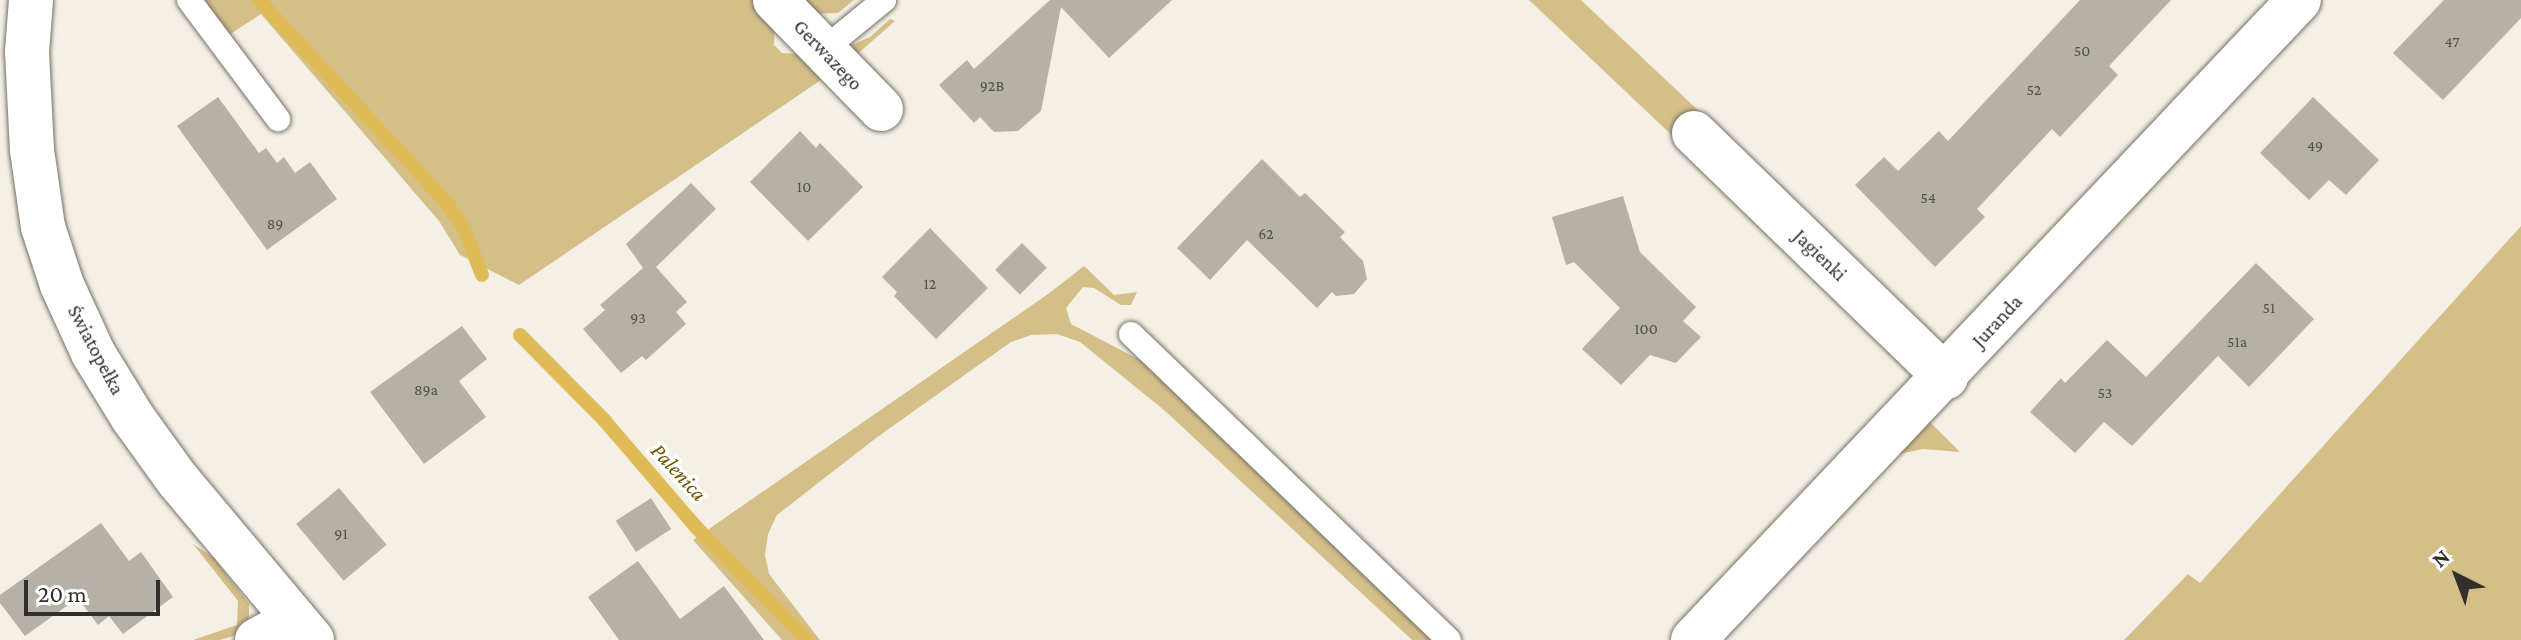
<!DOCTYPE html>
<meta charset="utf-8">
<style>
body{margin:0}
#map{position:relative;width:2521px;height:640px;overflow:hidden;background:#f5f0e5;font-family:"Crimson Pro",serif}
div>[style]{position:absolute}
.green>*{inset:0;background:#d5bf88}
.stream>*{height:14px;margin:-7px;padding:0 7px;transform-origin:7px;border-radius:7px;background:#dfbb58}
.building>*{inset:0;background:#b5b1a7;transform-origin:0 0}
.roads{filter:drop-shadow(0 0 2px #757167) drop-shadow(0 0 2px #757167)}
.service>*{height:24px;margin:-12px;padding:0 12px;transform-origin:12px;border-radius:12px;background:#fff}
.minor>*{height:44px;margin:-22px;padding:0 22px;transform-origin:22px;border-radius:22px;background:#fff}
span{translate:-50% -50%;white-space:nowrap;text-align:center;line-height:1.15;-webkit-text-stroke:7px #fff;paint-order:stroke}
.number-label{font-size:16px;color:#52504a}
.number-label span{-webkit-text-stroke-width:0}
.street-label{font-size:20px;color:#312f2b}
.water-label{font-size:22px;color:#6c5402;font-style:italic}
.north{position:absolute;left:2417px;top:536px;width:80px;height:80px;-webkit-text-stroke:6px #fff;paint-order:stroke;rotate:318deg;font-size:22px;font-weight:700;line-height:32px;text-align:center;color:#312f2b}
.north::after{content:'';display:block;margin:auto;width:28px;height:36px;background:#312f2b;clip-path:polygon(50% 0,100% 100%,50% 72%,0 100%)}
.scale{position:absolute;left:24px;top:580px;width:136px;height:36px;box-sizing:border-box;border:4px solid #312f2b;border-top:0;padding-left:10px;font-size:24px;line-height:28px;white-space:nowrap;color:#312f2b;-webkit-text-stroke:6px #fff;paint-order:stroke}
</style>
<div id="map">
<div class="green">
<i style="clip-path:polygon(198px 0,757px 0,775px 26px,774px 45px,782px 53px,797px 54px,821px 80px,519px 285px,460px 255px,439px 221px,261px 14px,226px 37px)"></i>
<i style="clip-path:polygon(790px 0,854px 0,838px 13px,809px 14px)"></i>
<i style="clip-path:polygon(1529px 0,1581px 0,1703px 115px,1679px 142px)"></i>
<i style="clip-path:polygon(890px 19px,895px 21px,854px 57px,848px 50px,854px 44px,870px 37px)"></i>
<i style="clip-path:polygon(2521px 226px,2521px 640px,2124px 640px,2188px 574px,2200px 583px)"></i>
<i style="clip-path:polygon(1084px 266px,1114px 295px,1137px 292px,1131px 305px,1121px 305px,1094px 288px,1083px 287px,1066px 308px,1071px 324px,1144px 362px,1434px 640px,1412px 640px,1164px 410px,1080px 342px,1057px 334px,1031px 335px,1011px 342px,876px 438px,777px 515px,768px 534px,765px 555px,769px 574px,820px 640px,782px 640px,693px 540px,1048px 294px)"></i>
<i style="clip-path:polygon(1929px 421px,1960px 452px,1923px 449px,1884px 457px)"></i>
<i style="clip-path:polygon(193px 544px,214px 558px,249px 604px,249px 625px,240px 634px,220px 640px,193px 640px,237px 625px,238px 601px)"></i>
</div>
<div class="stream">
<i style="left:259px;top:0;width:277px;rotate:47.2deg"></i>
<i style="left:447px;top:203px;width:33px;rotate:57deg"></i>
<i style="left:465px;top:231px;width:47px;rotate:68.9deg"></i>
<i style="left:520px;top:335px;width:120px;rotate:45.3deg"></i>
<i style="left:604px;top:420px;width:141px;rotate:49.3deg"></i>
<i style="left:696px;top:527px;width:158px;rotate:45.5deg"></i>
</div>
<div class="building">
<i style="clip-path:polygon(1050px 0,1172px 0,1109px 58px,1061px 7px,1041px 111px,1018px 131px,994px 132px,980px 117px,974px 123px,939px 85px,967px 60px,974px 69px)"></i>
<i style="clip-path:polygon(2080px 0,2171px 0,2109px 66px,2118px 75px,2060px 137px,2052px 129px,1977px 209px,1985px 217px,1935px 267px,1855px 185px,1884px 157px,1898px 171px,1939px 131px,1948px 141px)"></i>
<i style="clip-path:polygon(2444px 0,2521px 0,2521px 18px,2443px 100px,2393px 53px)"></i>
<i style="clip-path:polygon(218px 97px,259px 153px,266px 148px,277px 163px,284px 157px,295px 173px,310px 162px,337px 199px,267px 250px,177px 126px)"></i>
<i style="clip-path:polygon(2313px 97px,2379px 160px,2346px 195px,2329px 180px,2309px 200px,2260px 153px)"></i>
<i style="clip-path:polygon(800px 131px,816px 148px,820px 143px,863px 187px,808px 241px,750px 182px)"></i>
<i style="clip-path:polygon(1262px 159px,1300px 197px,1305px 193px,1345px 232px,1340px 237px,1363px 261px,1367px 279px,1354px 294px,1336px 296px,1332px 292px,1317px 308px,1247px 240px,1210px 280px,1177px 248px)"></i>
<i style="clip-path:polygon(691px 183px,716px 209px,656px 267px,687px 302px,676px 312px,686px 324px,646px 360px,642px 356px,621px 373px,583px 329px,605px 310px,600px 305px,643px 268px,626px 244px)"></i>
<i style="clip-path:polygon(1623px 196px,1640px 252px,1696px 307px,1683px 321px,1701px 337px,1676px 363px,1650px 355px,1621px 385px,1582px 349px,1620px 308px,1574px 262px,1566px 265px,1552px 217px)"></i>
<i style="clip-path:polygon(930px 228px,988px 288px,936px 339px,894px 296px,897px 292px,882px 277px)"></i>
<i style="left:1022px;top:243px;width:35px;height:38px;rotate:45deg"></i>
<i style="clip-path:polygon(2256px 263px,2314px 319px,2249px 387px,2218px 356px,2132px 446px,2104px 422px,2075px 453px,2030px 412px,2061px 378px,2065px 383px,2107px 340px,2146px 377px)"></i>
<i style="clip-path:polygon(462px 326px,487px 359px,459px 381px,486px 417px,424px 464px,370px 392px)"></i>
<i style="left:339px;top:488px;width:74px;height:56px;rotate:50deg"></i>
<i style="left:651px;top:498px;width:37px;height:42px;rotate:57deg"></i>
<i style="clip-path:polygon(101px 523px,129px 561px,141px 552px,173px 597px,123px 634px,109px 616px,98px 625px,78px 598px,25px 636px,0 603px,0 595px)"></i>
<i style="clip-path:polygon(638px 561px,680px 619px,724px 586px,764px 640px,619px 640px,588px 597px)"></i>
</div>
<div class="roads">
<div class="service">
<i style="left:189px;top:0;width:149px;rotate:53.2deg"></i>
<i style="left:823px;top:50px;width:79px;rotate:-39.3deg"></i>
<i style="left:1131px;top:334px;width:441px;rotate:43.9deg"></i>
</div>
<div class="minor">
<i style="left:31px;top:0;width:52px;rotate:94.4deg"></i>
<i style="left:27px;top:52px;width:98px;rotate:87.1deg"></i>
<i style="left:32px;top:150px;width:78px;rotate:81.9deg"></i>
<i style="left:43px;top:227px;width:61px;rotate:71.9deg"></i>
<i style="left:62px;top:285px;width:75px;rotate:65.5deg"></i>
<i style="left:93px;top:353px;width:76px;rotate:58.4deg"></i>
<i style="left:133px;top:418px;width:75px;rotate:54.2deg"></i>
<i style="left:177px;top:479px;width:210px;rotate:50deg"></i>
<i style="left:775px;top:0;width:152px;rotate:45.8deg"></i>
<i style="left:1694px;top:133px;width:351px;rotate:44.1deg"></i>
<i style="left:257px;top:640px;width:42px;rotate:-28.4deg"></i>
<i style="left:1693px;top:640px;width:881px;rotate:-46.56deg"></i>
</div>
</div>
<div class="number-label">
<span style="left:2452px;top:42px">47</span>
<span style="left:2082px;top:51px">50</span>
<span style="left:992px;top:86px">92B</span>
<span style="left:2034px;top:90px">52</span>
<span style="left:2315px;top:146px">49</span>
<span style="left:804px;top:187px">10</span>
<span style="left:1928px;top:198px">54</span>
<span style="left:275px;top:224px">89</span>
<span style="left:1266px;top:234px">62</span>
<span style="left:930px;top:284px">12</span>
<span style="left:2269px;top:308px">51</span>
<span style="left:638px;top:318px">93</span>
<span style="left:1646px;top:329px">100</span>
<span style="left:2237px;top:342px">51a</span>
<span style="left:426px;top:390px">89a</span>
<span style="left:2105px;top:393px">53</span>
<span style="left:341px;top:534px">91</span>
</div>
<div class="street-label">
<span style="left:828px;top:55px;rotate:46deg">Gerwazego</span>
<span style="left:1820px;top:255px;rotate:44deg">Jagienki</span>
<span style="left:1997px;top:321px;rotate:-47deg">Juranda</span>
<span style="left:96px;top:350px;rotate:62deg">Światopełka</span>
</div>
<div class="water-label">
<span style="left:679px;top:472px;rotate:47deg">Palenica</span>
</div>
<div class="north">N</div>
<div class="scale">20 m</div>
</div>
